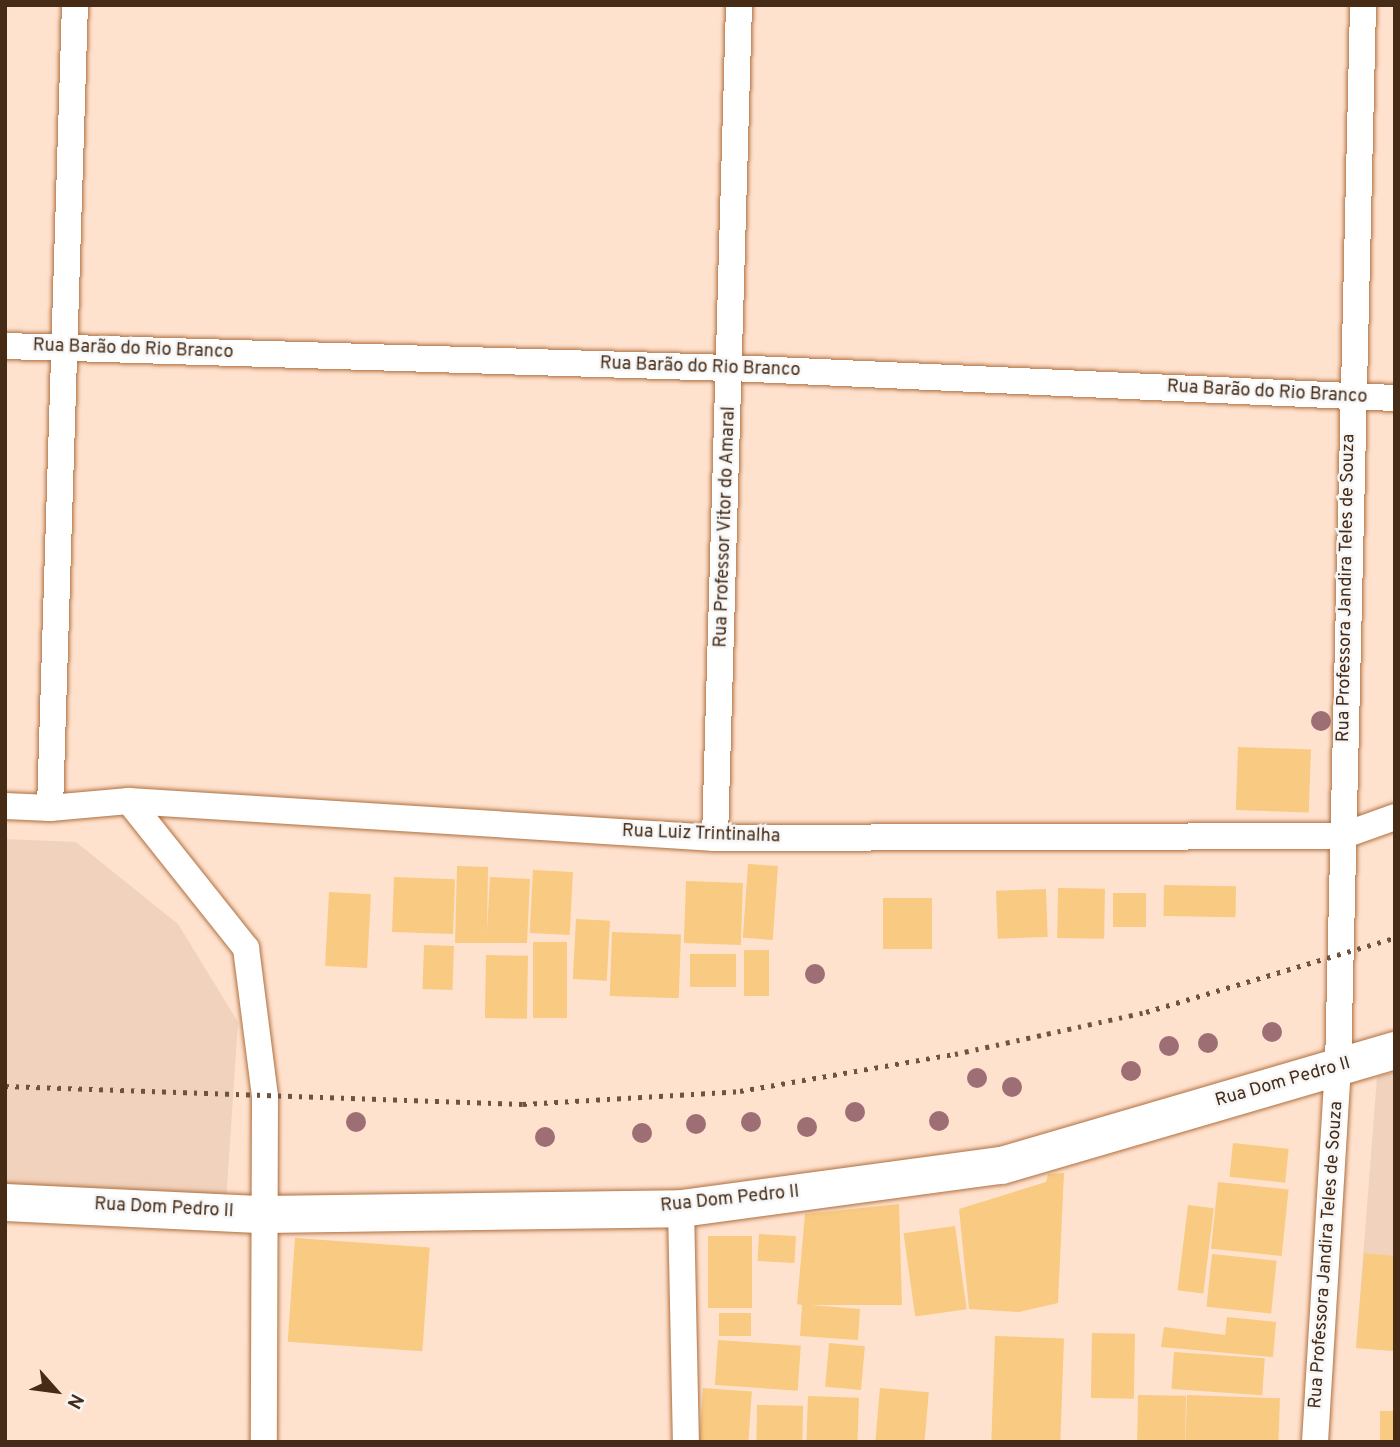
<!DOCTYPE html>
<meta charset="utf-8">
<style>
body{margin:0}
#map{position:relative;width:1400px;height:1447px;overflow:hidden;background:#ffe2ce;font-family:Overpass,sans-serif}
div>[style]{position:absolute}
.built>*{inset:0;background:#f1d2bc}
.building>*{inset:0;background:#f8ca82;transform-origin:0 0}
.roads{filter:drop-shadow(0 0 2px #b0703e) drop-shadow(0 0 2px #b0703e)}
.street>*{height:26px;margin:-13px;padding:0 13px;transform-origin:13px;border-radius:13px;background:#fff}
.secondary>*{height:37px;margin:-18.5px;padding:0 18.5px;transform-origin:18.5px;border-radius:18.5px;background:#fff}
.rail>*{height:5px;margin-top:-2.5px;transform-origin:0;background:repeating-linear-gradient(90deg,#6f533e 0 3.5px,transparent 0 10.5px)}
.trees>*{width:20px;height:20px;margin:-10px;border-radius:50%;background:#9e6e75}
span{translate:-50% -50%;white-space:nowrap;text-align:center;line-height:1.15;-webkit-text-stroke:5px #f6f6f6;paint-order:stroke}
.street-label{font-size:18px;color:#462b16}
.frame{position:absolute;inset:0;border:7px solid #462b16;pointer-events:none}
.north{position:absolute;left:21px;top:1356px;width:70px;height:70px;-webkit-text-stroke:5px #f6f6f6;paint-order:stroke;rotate:118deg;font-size:19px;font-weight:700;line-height:28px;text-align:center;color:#462b16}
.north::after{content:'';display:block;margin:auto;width:24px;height:32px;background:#462b16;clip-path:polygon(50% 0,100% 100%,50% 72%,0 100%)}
</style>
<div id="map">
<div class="built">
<i style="clip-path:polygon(5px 839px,76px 842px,178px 924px,238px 1022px,226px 1203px,5px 1192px)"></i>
<i style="clip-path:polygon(1395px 1072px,1395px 1351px,1356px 1348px,1377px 1077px)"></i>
</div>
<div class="building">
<i style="left:1238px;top:747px;width:73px;height:63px;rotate:2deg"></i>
<i style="left:748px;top:864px;width:30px;height:74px;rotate:4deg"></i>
<i style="clip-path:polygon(457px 866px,488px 867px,487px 932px,490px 877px,530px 879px,527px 943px,455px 943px)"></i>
<i style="left:533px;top:870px;width:40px;height:63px;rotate:3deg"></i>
<i style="left:394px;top:877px;width:61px;height:55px;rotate:2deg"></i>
<i style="left:686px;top:881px;width:57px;height:62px;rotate:2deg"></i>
<i style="left:1164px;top:885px;width:72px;height:31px;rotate:1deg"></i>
<i style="left:1058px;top:888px;width:47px;height:50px;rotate:1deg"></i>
<i style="left:1046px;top:889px;width:48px;height:50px;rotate:88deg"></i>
<i style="left:329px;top:892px;width:42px;height:74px;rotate:3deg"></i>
<i style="left:1113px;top:893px;width:33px;height:34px"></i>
<i style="left:883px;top:898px;width:49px;height:51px"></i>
<i style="left:576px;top:919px;width:34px;height:60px;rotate:3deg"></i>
<i style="left:612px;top:932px;width:69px;height:64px;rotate:2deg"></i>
<i style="left:533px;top:942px;width:34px;height:76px"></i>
<i style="left:424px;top:945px;width:30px;height:44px;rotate:2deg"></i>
<i style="left:744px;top:950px;width:25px;height:46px"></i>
<i style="left:690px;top:954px;width:46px;height:33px"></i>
<i style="left:486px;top:955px;width:42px;height:63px;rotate:1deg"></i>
<i style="left:1233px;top:1143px;width:56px;height:34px;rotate:6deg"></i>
<i style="clip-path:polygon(1064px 1173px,1058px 1303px,1019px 1312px,969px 1309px,959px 1209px,1046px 1182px,1048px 1174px)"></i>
<i style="left:1218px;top:1182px;width:71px;height:67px;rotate:6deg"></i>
<i style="clip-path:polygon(899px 1204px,902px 1305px,810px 1305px,860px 1309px,858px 1340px,800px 1336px,802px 1305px,797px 1304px,805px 1214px)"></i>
<i style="left:1188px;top:1205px;width:26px;height:86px;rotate:7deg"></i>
<i style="left:955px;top:1226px;width:84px;height:52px;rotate:82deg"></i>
<i style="left:759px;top:1234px;width:37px;height:27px;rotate:3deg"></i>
<i style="left:708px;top:1236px;width:44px;height:72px"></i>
<i style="left:295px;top:1238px;width:135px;height:104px;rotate:4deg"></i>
<i style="clip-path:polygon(1364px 1253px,1395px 1256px,1395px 1351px,1356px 1348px)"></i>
<i style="left:1212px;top:1254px;width:65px;height:53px;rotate:6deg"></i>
<i style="left:719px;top:1313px;width:32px;height:23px"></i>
<i style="clip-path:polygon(1227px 1317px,1276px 1322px,1273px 1357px,1161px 1347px,1164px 1327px,1225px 1335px)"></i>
<i style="left:1092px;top:1333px;width:43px;height:65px;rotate:1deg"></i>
<i style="left:995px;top:1336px;width:69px;height:106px;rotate:2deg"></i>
<i style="left:718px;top:1340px;width:83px;height:45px;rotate:4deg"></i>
<i style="left:829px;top:1343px;width:36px;height:44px;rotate:5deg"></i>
<i style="left:1174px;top:1352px;width:91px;height:37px;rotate:4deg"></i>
<i style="left:703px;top:1388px;width:49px;height:54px;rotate:4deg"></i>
<i style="left:880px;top:1388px;width:49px;height:54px;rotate:5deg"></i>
<i style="left:1138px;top:1395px;width:48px;height:47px;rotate:1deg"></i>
<i style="left:1187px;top:1395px;width:93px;height:47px;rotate:2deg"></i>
<i style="left:808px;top:1396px;width:51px;height:46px;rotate:2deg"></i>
<i style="left:757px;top:1405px;width:46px;height:37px;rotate:1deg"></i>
<i style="left:1380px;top:1411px;width:15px;height:31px"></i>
</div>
<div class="roads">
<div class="street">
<i style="left:5px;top:346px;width:726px;rotate:1.74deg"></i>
<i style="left:731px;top:368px;width:665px;rotate:2.59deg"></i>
<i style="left:129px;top:801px;width:188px;rotate:51.5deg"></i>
<i style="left:246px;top:948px;width:150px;rotate:82.7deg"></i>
<i style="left:265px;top:1097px;width:345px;rotate:90.2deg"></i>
<i style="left:5px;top:806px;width:45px;rotate:2.5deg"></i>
<i style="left:50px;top:808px;width:79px;rotate:-5.1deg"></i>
<i style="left:129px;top:801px;width:587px;rotate:3.61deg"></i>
<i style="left:715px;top:838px;width:627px;rotate:-0.18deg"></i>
<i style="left:1342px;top:836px;width:56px;rotate:-19.7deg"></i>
<i style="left:50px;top:808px;width:803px;rotate:-88.22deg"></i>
<i style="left:715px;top:838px;width:833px;rotate:-88.35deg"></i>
<i style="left:681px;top:1208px;width:234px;rotate:88.8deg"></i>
<i style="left:1315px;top:1442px;width:376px;rotate:-86.5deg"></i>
<i style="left:1338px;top:1067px;width:1062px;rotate:-88.65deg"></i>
</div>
<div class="secondary">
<i style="left:5px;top:1202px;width:258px;rotate:2.7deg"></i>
<i style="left:263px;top:1214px;width:418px;rotate:-0.8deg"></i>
<i style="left:681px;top:1208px;width:323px;rotate:-7.7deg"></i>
<i style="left:1001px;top:1165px;width:410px;rotate:-16.3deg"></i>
</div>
</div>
<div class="rail">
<i style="left:5px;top:1086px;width:518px;rotate:1.99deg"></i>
<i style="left:523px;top:1104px;width:217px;rotate:-3.4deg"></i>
<i style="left:740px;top:1091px;width:218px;rotate:-9.8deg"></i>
<i style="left:955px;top:1054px;width:196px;rotate:-12.4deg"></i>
<i style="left:1146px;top:1012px;width:260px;rotate:-16.6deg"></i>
</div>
<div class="trees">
<i style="left:1321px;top:721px"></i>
<i style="left:815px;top:974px"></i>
<i style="left:1272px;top:1032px"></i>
<i style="left:1208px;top:1043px"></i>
<i style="left:1169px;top:1046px"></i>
<i style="left:1131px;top:1071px"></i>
<i style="left:977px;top:1078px"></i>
<i style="left:1012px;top:1087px"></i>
<i style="left:855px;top:1112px"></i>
<i style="left:939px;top:1121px"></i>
<i style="left:356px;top:1122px"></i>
<i style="left:751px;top:1122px"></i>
<i style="left:696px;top:1124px"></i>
<i style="left:807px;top:1127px"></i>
<i style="left:642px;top:1133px"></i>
<i style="left:545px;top:1137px"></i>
</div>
<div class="street-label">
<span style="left:133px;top:350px;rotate:2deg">Rua Barão do Rio Branco</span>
<span style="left:700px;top:368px;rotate:2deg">Rua Barão do Rio Branco</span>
<span style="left:1267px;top:393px;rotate:3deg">Rua Barão do Rio Branco</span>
<span style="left:726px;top:527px;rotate:-88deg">Rua Professor Vitor do Amaral</span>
<span style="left:1347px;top:588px;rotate:-89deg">Rua Professora Jandira Teles de Souza</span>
<span style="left:701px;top:835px;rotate:2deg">Rua Luiz Trintinalha</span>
<span style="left:1283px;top:1083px;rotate:-16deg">Rua Dom Pedro II</span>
<span style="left:730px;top:1200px;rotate:-6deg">Rua Dom Pedro II</span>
<span style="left:164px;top:1209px;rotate:3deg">Rua Dom Pedro II</span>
<span style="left:1327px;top:1255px;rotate:-86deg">Rua Professora Jandira Teles de Souza</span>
</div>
<div class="frame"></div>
<div class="north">N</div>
</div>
